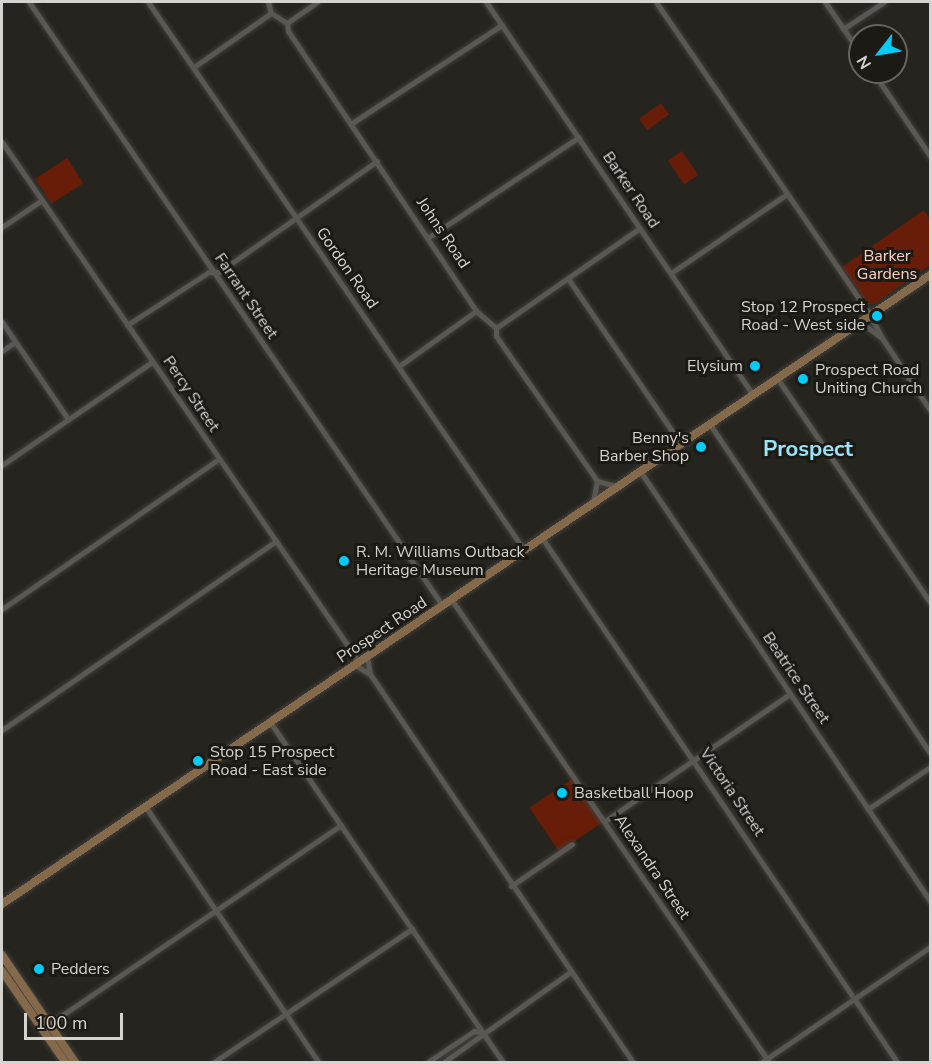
<!DOCTYPE html>
<style>
body{margin:0}
#map{position:relative;width:932px;height:1064px;overflow:hidden;background:#25241f;font-family:"Nunito Sans",sans-serif}
div>[style]{position:absolute}
.green>*{inset:0;background:#671d07;transform-origin:0 0}
.roads{filter:drop-shadow(0 0 2px #42403c) drop-shadow(0 0 2px #42403c)}
.minor>*{height:5px;margin:-2.5px;padding:0 2.5px;transform-origin:2.5px;border-radius:2.5px;background:#5a5852}
.secondary>*{height:8px;margin:-4px;padding:0 4px;transform-origin:4px;border-radius:4px;background:#84694a}
.dots>*{width:16px;height:16px;translate:-50% -50%;box-sizing:border-box;border:3px solid #1c1a15;border-radius:50%}
span{translate:-50% -50%;white-space:nowrap;text-align:center;line-height:1.15;-webkit-text-stroke:6px #1c1a15;paint-order:stroke}
.street-label{font-size:16px;color:#d4d3d0}
.park-label{font-size:16px;color:#fecfc2}
.poi-label{font-size:16px;color:#d4d3d0}
.right{translate:-100% -50%;text-align:right}
.left{translate:0 -50%;text-align:left}
.district-label{font-size:22px;color:#9ae3fc;font-weight:700}
.frame{position:absolute;inset:0;border:3px solid #d4d3d0;pointer-events:none}
.north{position:absolute;left:848px;top:24px;width:60px;height:60px;box-sizing:border-box;background:#1c1a15;border:2px solid #666460;border-radius:50%;rotate:239deg;font-size:16px;font-weight:700;line-height:24px;text-align:center;color:#d4d3d0}
.north::after{content:'';display:block;margin:auto;width:21px;height:27px;background:#00cbf9;clip-path:polygon(50% 0,100% 100%,50% 72%,0 100%)}
.scale{position:absolute;left:24px;top:1013px;width:99px;height:27px;box-sizing:border-box;border:3px solid #d4d3d0;border-top:0;padding-left:8px;font-size:18px;line-height:21px;white-space:nowrap;color:#d4d3d0;-webkit-text-stroke:4px #1c1a15;paint-order:stroke}
</style>
<div id="map">
<div class="green">
<i style="left:661px;top:103px;width:14px;height:27px;rotate:54deg"></i>
<i style="left:682px;top:151px;width:29px;height:17px;rotate:56deg"></i>
<i style="left:67px;top:158px;width:30px;height:38px;rotate:57deg"></i>
<i style="clip-path:polygon(924px 210px,930px 219px,930px 265px,875px 304px,868px 304px,842px 267px)"></i>
<i style="left:575px;top:777px;width:53px;height:55px;rotate:56deg"></i>
</div>
<div class="roads">
<div class="minor">
<i style="left:29px;top:2px;width:731px;rotate:55.59deg"></i>
<i style="left:148px;top:2px;width:665px;rotate:55.54deg"></i>
<i style="left:268px;top:2px;width:11px;rotate:75deg"></i>
<i style="left:271px;top:13px;width:19px;rotate:32deg"></i>
<i style="left:287px;top:23px;width:8px;rotate:83deg"></i>
<i style="left:288px;top:31px;width:337px;rotate:56.1deg"></i>
<i style="left:476px;top:311px;width:26px;rotate:40deg"></i>
<i style="left:496px;top:328px;width:8px;rotate:90deg"></i>
<i style="left:496px;top:336px;width:177px;rotate:55.1deg"></i>
<i style="left:597px;top:481px;width:21px;rotate:101deg"></i>
<i style="left:486px;top:2px;width:475px;rotate:55.8deg"></i>
<i style="left:656px;top:2px;width:379px;rotate:55.6deg"></i>
<i style="left:825px;top:2px;width:62px;rotate:55.5deg"></i>
<i style="left:287px;top:23px;width:37px;rotate:-35deg"></i>
<i style="left:843px;top:29px;width:49px;rotate:-33.4deg"></i>
<i style="left:194px;top:67px;width:94px;rotate:-35deg"></i>
<i style="left:873px;top:72px;width:102px;rotate:55.8deg"></i>
<i style="left:352px;top:123px;width:179px;rotate:-33.2deg"></i>
<i style="left:2px;top:142px;width:631px;rotate:55.53deg"></i>
<i style="left:2px;top:227px;width:48px;rotate:-34deg"></i>
<i style="left:429px;top:237px;width:180px;rotate:-33.7deg"></i>
<i style="left:671px;top:273px;width:140px;rotate:-34.3deg"></i>
<i style="left:569px;top:280px;width:197px;rotate:55.7deg"></i>
<i style="left:874px;top:312px;width:9px;rotate:96deg"></i>
<i style="left:873px;top:321px;width:19px;rotate:62deg"></i>
<i style="left:882px;top:338px;width:87px;rotate:56.3deg"></i>
<i style="left:2px;top:322px;width:117px;rotate:55.8deg"></i>
<i style="left:860px;top:322px;width:27px;rotate:36deg"></i>
<i style="left:127px;top:325px;width:98px;rotate:-32.9deg"></i>
<i style="left:209px;top:272px;width:10px"></i>
<i style="left:219px;top:272px;width:193px;rotate:-35.1deg"></i>
<i style="left:496px;top:328px;width:175px;rotate:-34.8deg"></i>
<i style="left:2px;top:351px;width:16px;rotate:-35deg"></i>
<i style="left:399px;top:366px;width:95px;rotate:-35.5deg"></i>
<i style="left:777px;top:378px;width:271px;rotate:55.7deg"></i>
<i style="left:709px;top:423px;width:397px;rotate:56.2deg"></i>
<i style="left:2px;top:465px;width:182px;rotate:-34.5deg"></i>
<i style="left:640px;top:471px;width:519px;rotate:56deg"></i>
<i style="left:597px;top:481px;width:20px;rotate:15deg"></i>
<i style="left:542px;top:538px;width:633px;rotate:55.88deg"></i>
<i style="left:451px;top:599px;width:562px;rotate:55.52deg"></i>
<i style="left:2px;top:609px;width:264px;rotate:-34.7deg"></i>
<i style="left:367px;top:657px;width:17px;rotate:80deg"></i>
<i style="left:355px;top:665px;width:17px;rotate:31deg"></i>
<i style="left:370px;top:674px;width:469px;rotate:55.9deg"></i>
<i style="left:270px;top:722px;width:412px;rotate:55.6deg"></i>
<i style="left:2px;top:730px;width:333px;rotate:-34.6deg"></i>
<i style="left:145px;top:806px;width:309px;rotate:55.9deg"></i>
<i style="left:868px;top:809px;width:75px;rotate:-34.1deg"></i>
<i style="left:605px;top:821px;width:224px;rotate:-34.5deg"></i>
<i style="left:511px;top:886px;width:74px;rotate:-34.5deg"></i>
<i style="left:42px;top:1029px;width:362px;rotate:-34.3deg"></i>
<i style="left:214px;top:1062px;width:239px;rotate:-33.9deg"></i>
<i style="left:428px;top:1062px;width:55px;rotate:-34deg"></i>
<i style="left:474px;top:1031px;width:8px;rotate:7deg"></i>
<i style="left:444px;top:1062px;width:155px;rotate:-35.5deg"></i>
<i style="left:762px;top:1062px;width:204px;rotate:-34.4deg"></i>
</div>
<div class="secondary">
<i style="left:2px;top:904px;width:1121px;rotate:-34.13deg"></i>
<i style="left:2px;top:955px;width:130px;rotate:55.7deg"></i>
<i style="left:2px;top:971px;width:111px;rotate:55.3deg"></i>
</div>
</div>
<div class="dots">
<i style="left:877px;top:316px;background:#00cbf9"></i>
<i style="left:755px;top:366px;background:#00cbf9"></i>
<i style="left:803px;top:379px;background:#00cbf9"></i>
<i style="left:701px;top:447px;background:#00cbf9"></i>
<i style="left:344px;top:561px;background:#00cbf9"></i>
<i style="left:198px;top:761px;background:#00cbf9"></i>
<i style="left:562px;top:793px;background:#00cbf9"></i>
<i style="left:39px;top:969px;background:#00cbf9"></i>
</div>
<div class="street-label">
<span style="left:631px;top:190px;rotate:56deg">Barker Road</span>
<span style="left:443px;top:233px;rotate:56deg">Johns Road</span>
<span style="left:347px;top:268px;rotate:55deg">Gordon Road</span>
<span style="left:246px;top:296px;rotate:56deg">Farrant Street</span>
<span style="left:191px;top:394px;rotate:56deg">Percy Street</span>
<span style="left:382px;top:630px;rotate:-34deg">Prospect Road</span>
<span style="left:796px;top:678px;rotate:56deg">Beatrice Street</span>
<span style="left:732px;top:792px;rotate:56deg">Victoria Street</span>
<span style="left:652px;top:867px;rotate:56deg">Alexandra Street</span>
</div>
<div class="park-label">
<span style="left:887px;top:265px">Barker<br>Gardens</span>
</div>
<div class="poi-label">
<span class="right" style="left:865px;top:316px">Stop 12 Prospect<br>Road - West side</span>
<span class="right" style="left:743px;top:366px">Elysium</span>
<span class="left" style="left:815px;top:379px">Prospect Road<br>Uniting Church</span>
<span class="right" style="left:689px;top:447px">Benny's<br>Barber Shop</span>
<span class="left" style="left:356px;top:561px">R. M. Williams Outback<br>Heritage Museum</span>
<span class="left" style="left:210px;top:761px">Stop 15 Prospect<br>Road - East side</span>
<span class="left" style="left:574px;top:793px">Basketball Hoop</span>
<span class="left" style="left:51px;top:969px">Pedders</span>
</div>
<div class="district-label">
<span style="left:808px;top:450px">Prospect</span>
</div>
<div class="frame"></div>
<div class="north">N</div>
<div class="scale">100 m</div>
</div>
